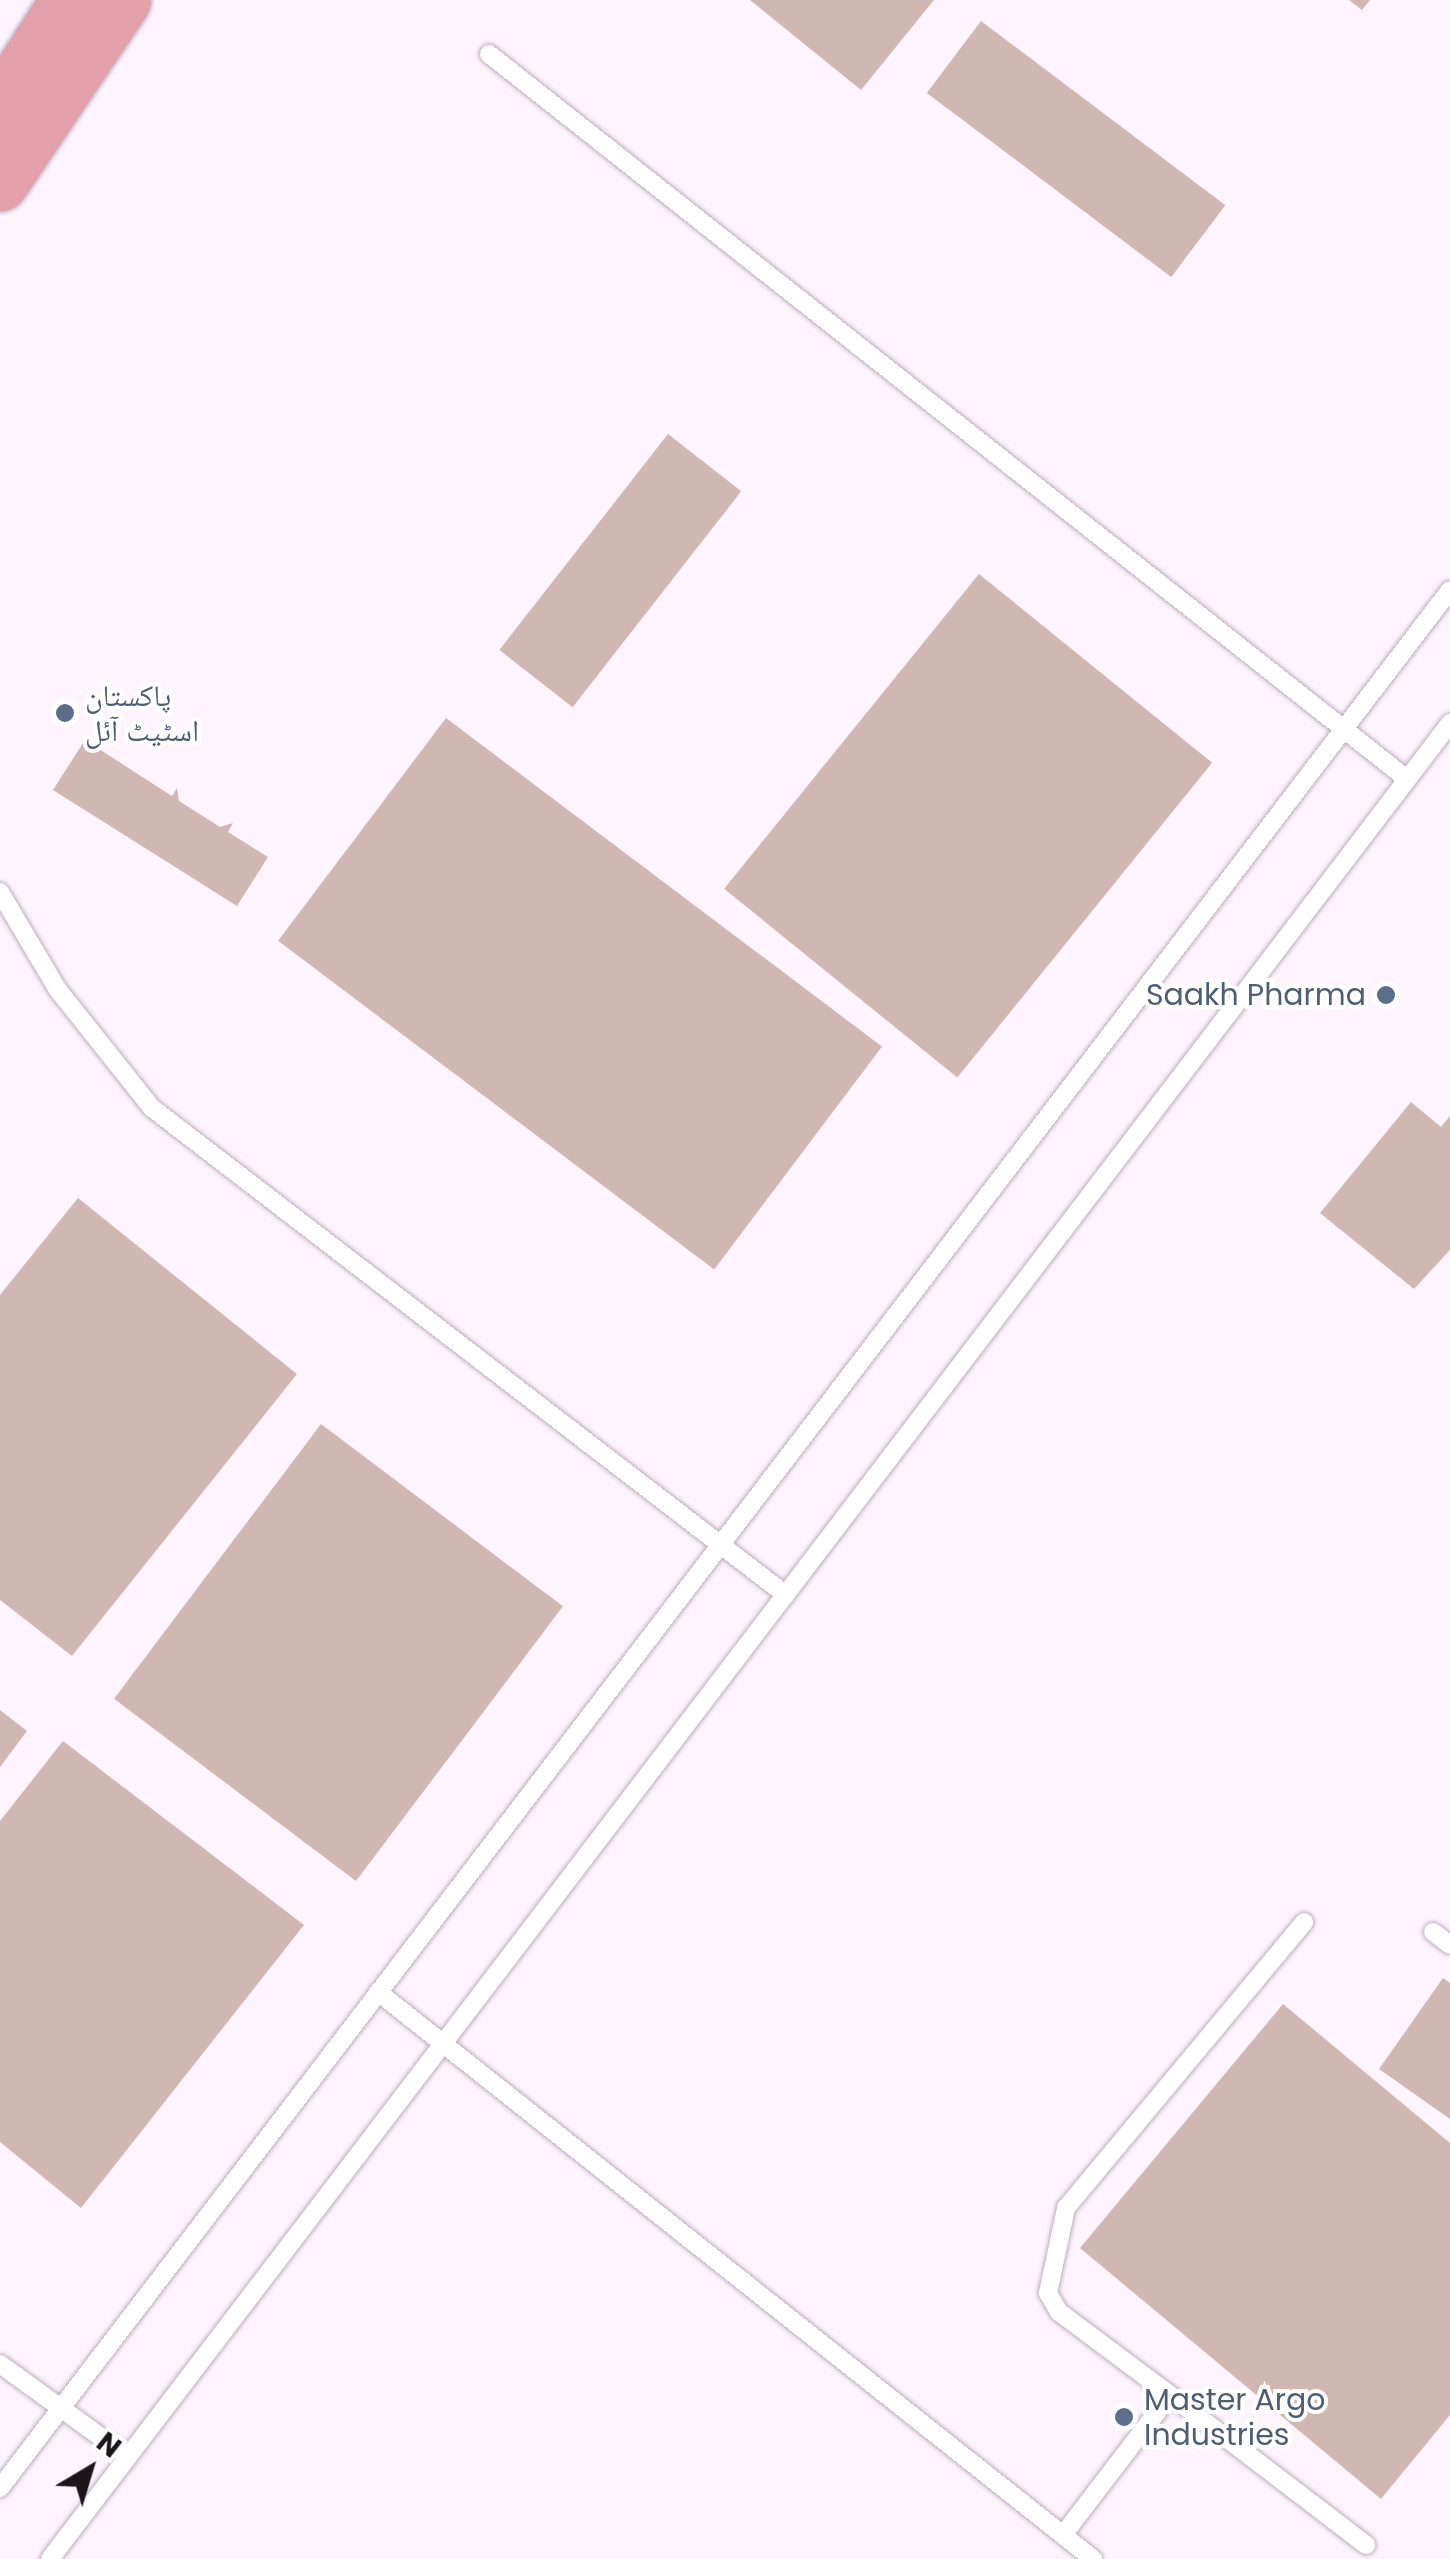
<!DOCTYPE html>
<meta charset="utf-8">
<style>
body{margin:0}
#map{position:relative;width:1450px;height:2559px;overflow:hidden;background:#fef4fe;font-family:Poppins,"Noto Naskh Arabic",sans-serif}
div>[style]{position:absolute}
.building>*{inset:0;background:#d0b7b2;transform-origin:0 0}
.roads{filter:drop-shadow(0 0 2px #beadbe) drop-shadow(0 0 2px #beadbe)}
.lane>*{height:18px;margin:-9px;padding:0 9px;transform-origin:9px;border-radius:9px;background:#fff}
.primary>*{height:55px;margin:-27.5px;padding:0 27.5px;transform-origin:27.5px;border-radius:27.5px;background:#e4a0aa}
.dots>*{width:28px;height:28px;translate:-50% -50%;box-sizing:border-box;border:5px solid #fff;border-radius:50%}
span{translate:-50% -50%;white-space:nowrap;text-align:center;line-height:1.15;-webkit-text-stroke:8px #fff;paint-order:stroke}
.service-label{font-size:30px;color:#4e5e75}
.left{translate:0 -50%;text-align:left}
.right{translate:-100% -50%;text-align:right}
.north{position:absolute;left:40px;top:2419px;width:100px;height:100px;-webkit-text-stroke:8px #fff;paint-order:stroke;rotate:38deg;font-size:28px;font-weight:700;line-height:40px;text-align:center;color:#1c161b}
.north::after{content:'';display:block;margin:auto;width:35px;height:45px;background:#1c161b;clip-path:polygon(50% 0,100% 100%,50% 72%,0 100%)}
</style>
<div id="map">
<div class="building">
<i style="clip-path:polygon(750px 0,934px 0,861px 90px)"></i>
<i style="clip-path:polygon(1349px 0,1370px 0,1362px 10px)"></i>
<i style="left:981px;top:21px;width:306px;height:90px;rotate:37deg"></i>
<i style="left:668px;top:434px;width:93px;height:274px;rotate:38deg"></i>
<i style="left:979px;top:574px;width:300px;height:405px;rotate:39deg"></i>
<i style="left:446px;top:718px;width:546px;height:279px;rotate:37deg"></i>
<i style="clip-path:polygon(85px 740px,172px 796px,177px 788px,179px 801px,220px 827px,233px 823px,228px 832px,268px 857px,237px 906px,53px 790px)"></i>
<i style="clip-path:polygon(1411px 1102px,1441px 1127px,1450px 1116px,1450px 1250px,1414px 1289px,1320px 1213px)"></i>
<i style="clip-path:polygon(78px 1198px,297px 1374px,72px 1656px,0 1600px,0 1295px)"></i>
<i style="left:321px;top:1424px;width:303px;height:344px;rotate:37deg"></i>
<i style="clip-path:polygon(0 1710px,27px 1731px,0 1767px)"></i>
<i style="clip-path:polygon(63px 1741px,304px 1925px,81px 2208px,0 2142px,0 1821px)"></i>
<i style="clip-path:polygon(1443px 1978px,1450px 1983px,1450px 2119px,1379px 2069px)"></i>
<i style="clip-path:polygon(1283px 2004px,1450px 2143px,1450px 2415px,1381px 2499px,1080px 2248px)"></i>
</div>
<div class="roads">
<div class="lane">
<i style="left:489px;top:54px;width:1170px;rotate:38.3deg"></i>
<i style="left:0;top:892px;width:114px;rotate:59.4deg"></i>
<i style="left:58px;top:990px;width:151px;rotate:51.5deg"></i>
<i style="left:152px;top:1108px;width:799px;rotate:37.53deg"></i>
<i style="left:1433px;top:1932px;width:21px;rotate:37deg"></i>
<i style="left:378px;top:1992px;width:913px;rotate:38.41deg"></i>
<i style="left:0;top:2364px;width:157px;rotate:35.9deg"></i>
<i style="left:1170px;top:2395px;width:247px;rotate:37.4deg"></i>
<i style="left:0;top:2488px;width:2388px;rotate:-52.62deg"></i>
<i style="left:1063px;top:2535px;width:176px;rotate:-52.6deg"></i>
<i style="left:1170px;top:2395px;width:139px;rotate:-143.2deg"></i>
<i style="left:1059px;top:2312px;width:22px;rotate:-120deg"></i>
<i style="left:1048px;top:2293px;width:87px;rotate:-78deg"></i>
<i style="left:1066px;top:2208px;width:372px;rotate:-50.2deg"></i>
<i style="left:50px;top:2559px;width:2309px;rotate:-52.67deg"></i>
</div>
<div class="primary">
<i style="left:0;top:106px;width:126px;rotate:-57.3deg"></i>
<i style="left:0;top:183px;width:220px;rotate:-56.1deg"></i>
</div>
</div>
<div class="dots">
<i style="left:65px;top:713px;background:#5c6f8a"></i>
<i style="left:1386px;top:995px;background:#5c6f8a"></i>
<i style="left:1124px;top:2417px;background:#5c6f8a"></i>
</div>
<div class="service-label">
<span class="left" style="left:85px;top:713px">پاکستان<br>اسٹیٹ آئل</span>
<span class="right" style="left:1366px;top:995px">Saakh Pharma</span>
<span class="left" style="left:1144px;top:2417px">Master Argo<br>Industries</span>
</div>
<div class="north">N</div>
</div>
